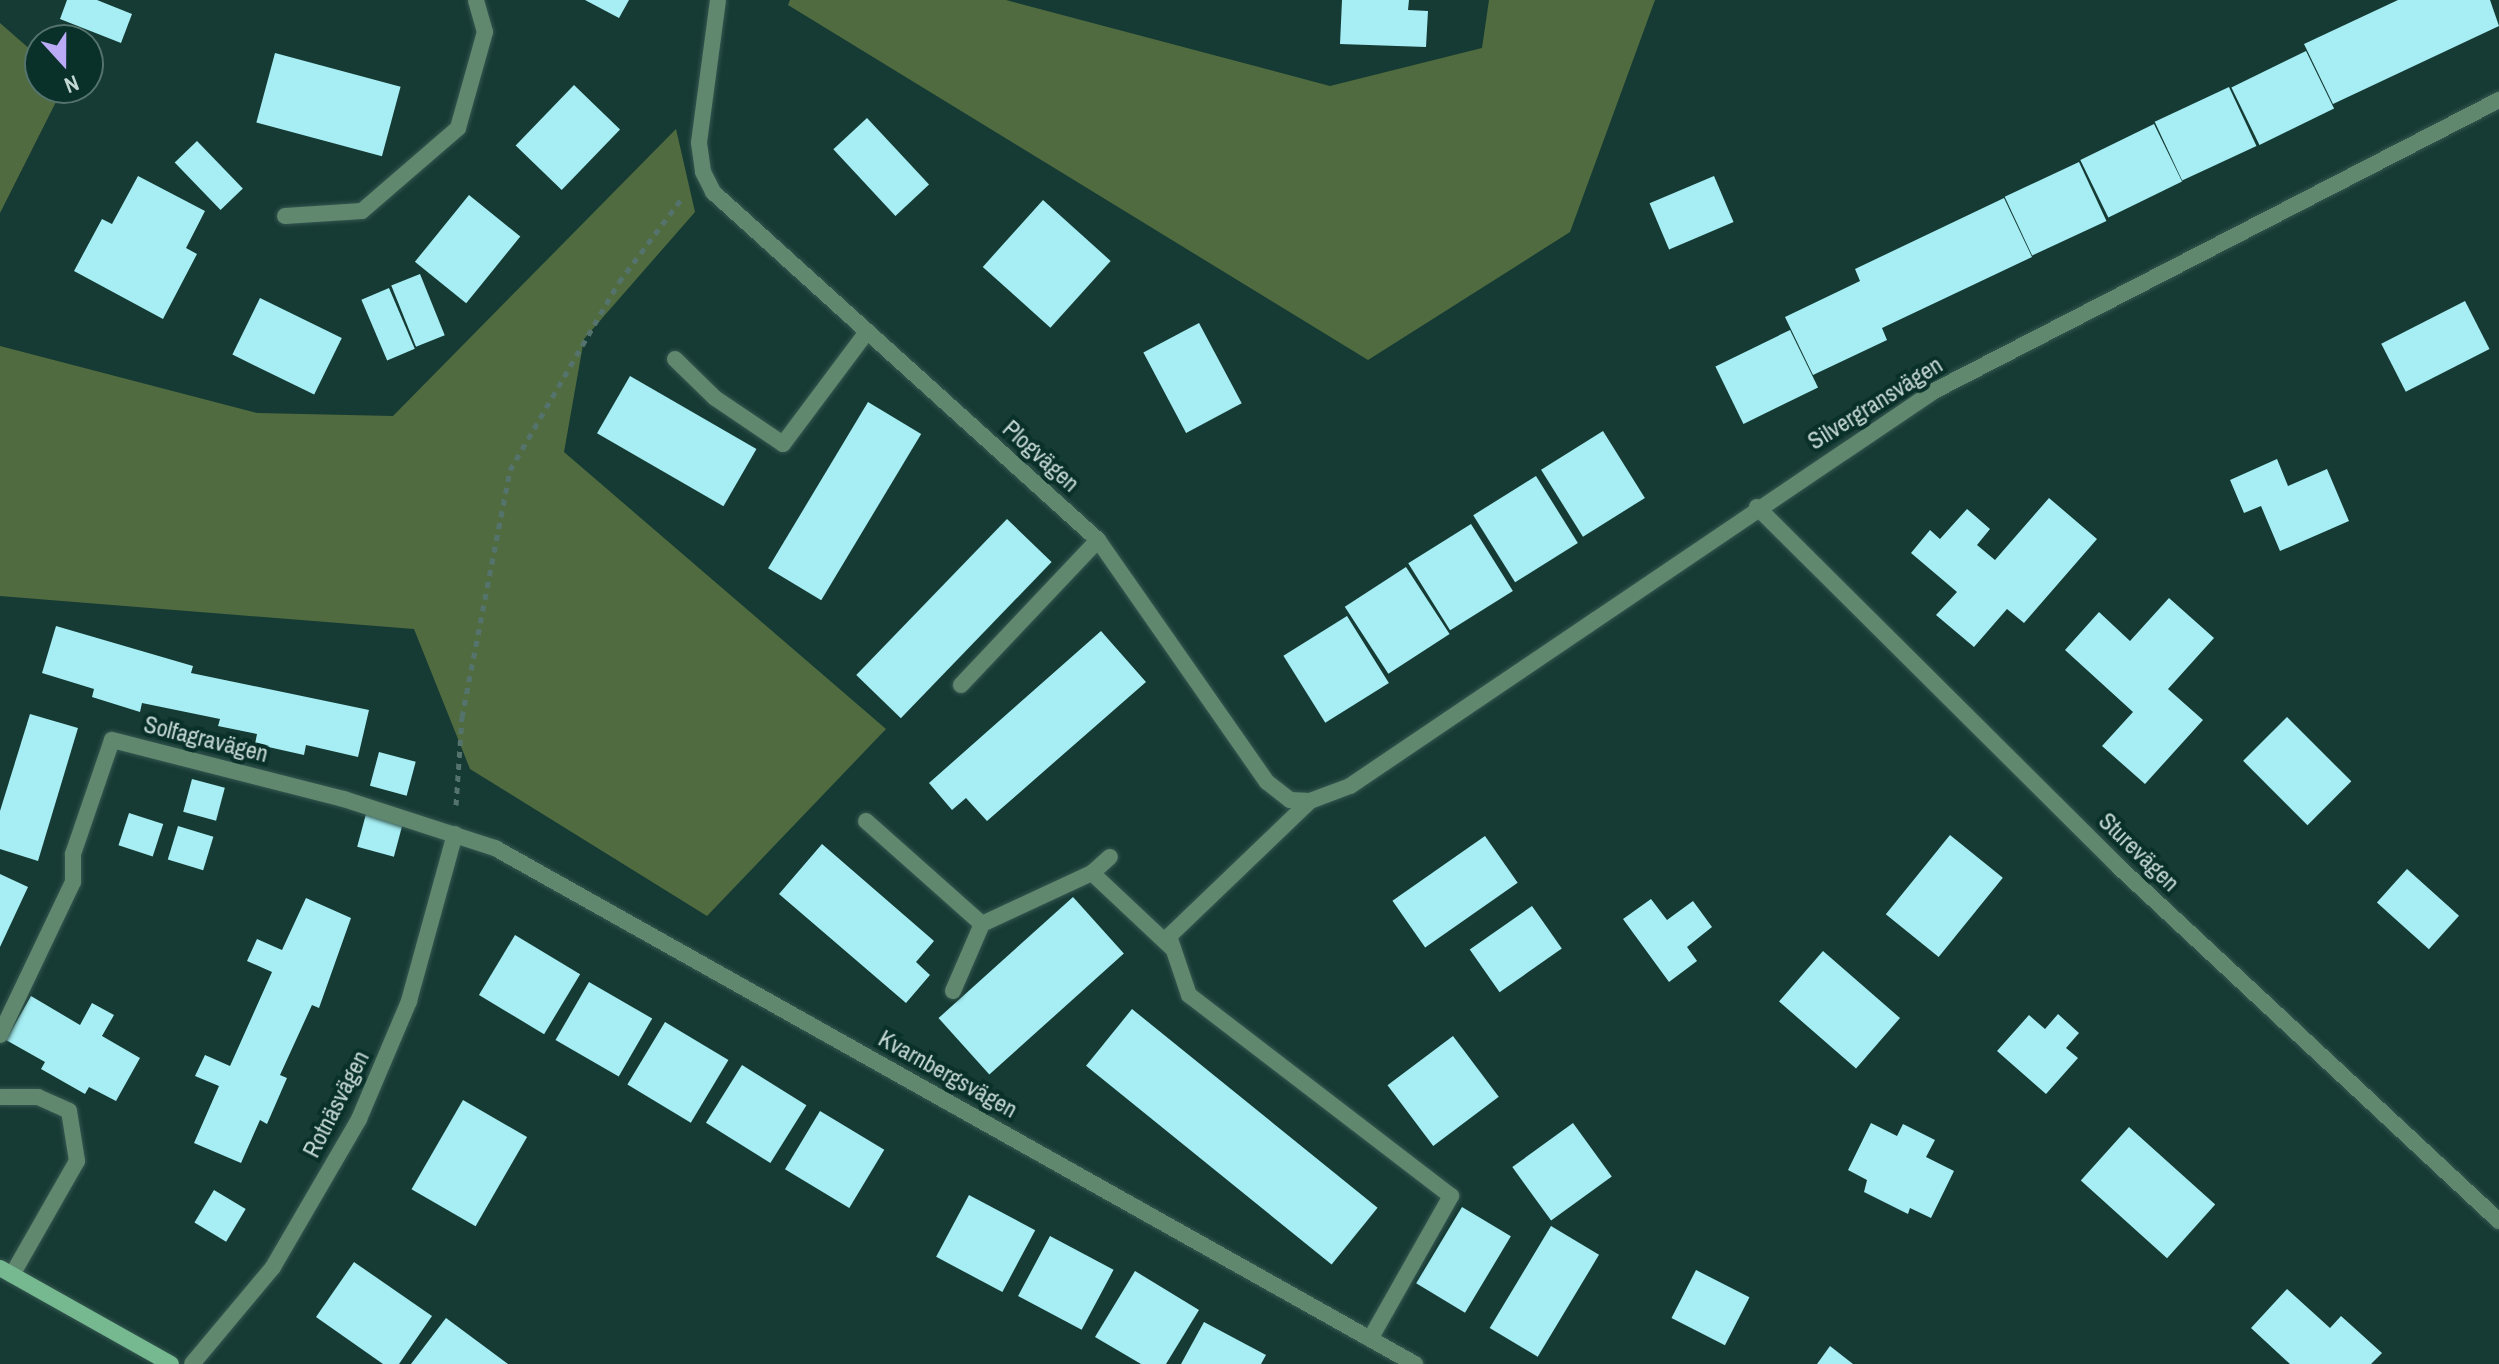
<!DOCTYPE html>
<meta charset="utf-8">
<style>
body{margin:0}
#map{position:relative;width:2499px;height:1364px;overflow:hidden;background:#163b34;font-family:"Archivo Narrow",sans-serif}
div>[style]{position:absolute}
.forest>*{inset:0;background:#516b40}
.building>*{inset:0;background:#a6eef4;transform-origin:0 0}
.path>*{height:5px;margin-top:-2.5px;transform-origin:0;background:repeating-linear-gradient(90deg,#55736d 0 6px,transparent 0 12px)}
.roads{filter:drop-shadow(0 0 2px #355750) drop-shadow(0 0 2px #355750)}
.lane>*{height:16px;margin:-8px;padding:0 8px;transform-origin:8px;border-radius:8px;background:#60886f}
.street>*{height:16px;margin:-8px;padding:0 8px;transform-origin:8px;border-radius:8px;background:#60886f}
.secondary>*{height:16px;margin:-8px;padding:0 8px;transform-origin:8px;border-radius:8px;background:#76b890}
span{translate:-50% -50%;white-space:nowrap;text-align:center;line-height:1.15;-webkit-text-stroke:8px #0a302a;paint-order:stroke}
.street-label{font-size:24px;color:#c3d7d2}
.north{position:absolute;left:24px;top:24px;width:80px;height:80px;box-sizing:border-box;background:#0a302a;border:2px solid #54736d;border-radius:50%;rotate:159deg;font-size:22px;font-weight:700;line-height:32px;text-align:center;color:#c3d7d2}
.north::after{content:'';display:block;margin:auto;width:28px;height:36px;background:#bbaaf6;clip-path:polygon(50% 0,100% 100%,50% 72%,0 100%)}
</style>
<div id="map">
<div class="forest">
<i style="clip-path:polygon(790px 0,1006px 0,1330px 86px,1482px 48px,1489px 0,1655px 0,1570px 232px,1368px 360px,788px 5px)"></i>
<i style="clip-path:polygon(0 23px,40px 58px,40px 88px,63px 88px,0 213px)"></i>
<i style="clip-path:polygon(676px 129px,695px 212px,584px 339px,564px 452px,886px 729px,707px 916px,470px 769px,414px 629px,0 596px,0 346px,257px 413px,393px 416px)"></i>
</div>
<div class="building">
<i style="clip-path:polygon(67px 0,97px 0,132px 14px,121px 43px,60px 19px)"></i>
<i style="clip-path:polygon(585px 0,629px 0,619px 18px)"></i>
<i style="clip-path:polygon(1342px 0,1409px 0,1408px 10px,1428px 11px,1426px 47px,1340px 44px)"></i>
<i style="clip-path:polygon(2398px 0,2490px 0,2499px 26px,2333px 104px,2304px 44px)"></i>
<i style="left:2306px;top:51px;width:64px;height:83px;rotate:64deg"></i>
<i style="left:275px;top:53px;width:130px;height:72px;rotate:15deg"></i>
<i style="left:574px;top:85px;width:64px;height:84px;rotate:44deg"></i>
<i style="left:2229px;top:87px;width:65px;height:82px;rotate:65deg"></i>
<i style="left:867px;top:118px;width:91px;height:46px;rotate:47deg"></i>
<i style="left:2154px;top:124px;width:64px;height:82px;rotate:64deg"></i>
<i style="left:197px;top:141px;width:66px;height:31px;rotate:46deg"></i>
<i style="left:2079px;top:162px;width:65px;height:82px;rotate:65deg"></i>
<i style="clip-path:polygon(138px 176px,205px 211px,186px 248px,197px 254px,163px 319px,74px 271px,102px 219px,112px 224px)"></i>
<i style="left:1714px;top:176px;width:50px;height:70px;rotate:67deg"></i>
<i style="left:469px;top:195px;width:66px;height:86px;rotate:39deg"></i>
<i style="clip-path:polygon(2004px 198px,2032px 257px,1882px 328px,1887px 340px,1813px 375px,1785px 317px,1860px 281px,1855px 269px)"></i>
<i style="left:1043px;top:200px;width:91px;height:90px;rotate:42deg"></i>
<i style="left:420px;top:274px;width:66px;height:31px;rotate:68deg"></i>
<i style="left:389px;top:288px;width:66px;height:30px;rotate:67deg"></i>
<i style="left:260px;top:298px;width:91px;height:63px;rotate:26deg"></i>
<i style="left:2465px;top:301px;width:54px;height:94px;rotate:63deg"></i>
<i style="left:1199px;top:323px;width:91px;height:63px;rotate:62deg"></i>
<i style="left:1790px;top:330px;width:64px;height:83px;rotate:64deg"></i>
<i style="left:630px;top:376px;width:146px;height:66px;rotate:30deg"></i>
<i style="left:868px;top:402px;width:62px;height:194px;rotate:31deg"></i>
<i style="left:1603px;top:431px;width:79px;height:73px;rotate:58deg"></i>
<i style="clip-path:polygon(2277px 459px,2288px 486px,2327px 469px,2349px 521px,2280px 551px,2261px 506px,2244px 513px,2230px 480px)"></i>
<i style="left:1536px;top:476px;width:79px;height:74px;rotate:58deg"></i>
<i style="clip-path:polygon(2049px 498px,2097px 539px,2024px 623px,2007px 609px,1974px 647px,1936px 615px,1957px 592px,1911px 553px,1930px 530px,1940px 539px,1967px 509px,1990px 529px,1977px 545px,1995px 560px)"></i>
<i style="left:1007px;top:519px;width:62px;height:217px;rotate:44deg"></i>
<i style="left:1471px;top:524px;width:79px;height:74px;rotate:58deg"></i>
<i style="left:1406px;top:567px;width:80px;height:73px;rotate:57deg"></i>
<i style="clip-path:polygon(2169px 598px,2214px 638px,2168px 689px,2203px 720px,2145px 784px,2102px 746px,2133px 712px,2065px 650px,2099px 612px,2130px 641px)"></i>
<i style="left:1347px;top:616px;width:79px;height:75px;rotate:58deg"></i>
<i style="clip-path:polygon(56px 626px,193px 666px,191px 673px,369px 710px,358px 757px,306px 745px,304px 755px,255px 744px,257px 734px,218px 726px,220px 719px,142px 703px,140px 712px,92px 697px,94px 689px,42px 673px)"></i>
<i style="clip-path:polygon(1101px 631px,1146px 682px,987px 821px,966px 798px,952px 810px,929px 783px)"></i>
<i style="clip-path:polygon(30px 714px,78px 728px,38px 861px,0 849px,0 811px)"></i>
<i style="left:2287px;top:717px;width:91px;height:62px;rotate:45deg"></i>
<i style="left:379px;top:752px;width:38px;height:35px;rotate:15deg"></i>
<i style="left:192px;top:779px;width:34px;height:34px;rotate:15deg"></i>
<i style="left:129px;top:813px;width:36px;height:34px;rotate:18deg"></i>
<i style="left:366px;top:814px;width:38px;height:34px;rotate:15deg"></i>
<i style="left:178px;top:826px;width:37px;height:35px;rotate:17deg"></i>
<i style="left:1950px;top:835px;width:68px;height:102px;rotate:39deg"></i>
<i style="left:1485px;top:836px;width:57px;height:113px;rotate:55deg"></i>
<i style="clip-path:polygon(822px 844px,934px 941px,916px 962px,930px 975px,906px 1003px,779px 894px)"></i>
<i style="left:2407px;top:869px;width:70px;height:45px;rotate:42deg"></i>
<i style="clip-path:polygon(0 874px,28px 887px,0 947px)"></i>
<i style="left:1073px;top:897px;width:76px;height:181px;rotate:48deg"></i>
<i style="clip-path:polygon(306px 898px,351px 918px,319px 1008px,312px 1005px,280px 1075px,287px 1078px,267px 1124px,260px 1120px,241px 1163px,194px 1143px,219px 1086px,195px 1076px,205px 1055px,230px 1066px,272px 972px,247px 961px,257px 939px,282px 950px)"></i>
<i style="clip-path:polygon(1651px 899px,1667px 920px,1693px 901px,1712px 927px,1687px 947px,1697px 961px,1669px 982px,1623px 919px)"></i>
<i style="left:1532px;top:906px;width:52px;height:76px;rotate:55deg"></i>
<i style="left:515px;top:935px;width:76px;height:70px;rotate:31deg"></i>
<i style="left:1823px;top:951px;width:102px;height:67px;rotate:41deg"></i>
<i style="left:589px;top:982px;width:73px;height:67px;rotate:30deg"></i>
<i style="clip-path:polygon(31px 996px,80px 1025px,92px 1003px,114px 1015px,102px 1036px,140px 1058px,116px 1101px,89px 1087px,85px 1094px,41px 1069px,45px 1062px,6px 1040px)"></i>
<i style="left:1132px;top:1009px;width:316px;height:73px;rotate:39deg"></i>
<i style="clip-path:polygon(2058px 1014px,2079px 1033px,2066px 1048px,2078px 1058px,2046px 1094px,1997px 1051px,2029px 1015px,2045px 1029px)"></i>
<i style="left:665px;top:1022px;width:74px;height:73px;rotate:31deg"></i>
<i style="left:1453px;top:1036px;width:76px;height:82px;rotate:53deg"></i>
<i style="left:742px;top:1065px;width:76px;height:68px;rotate:32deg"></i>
<i style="left:463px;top:1100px;width:74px;height:103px;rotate:30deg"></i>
<i style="left:820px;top:1111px;width:75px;height:68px;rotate:31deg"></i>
<i style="left:1573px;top:1123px;width:66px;height:75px;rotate:54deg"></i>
<i style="clip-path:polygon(1871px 1123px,1897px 1136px,1903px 1124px,1935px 1140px,1926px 1157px,1954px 1171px,1931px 1218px,1910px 1208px,1908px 1214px,1864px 1192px,1867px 1180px,1848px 1170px)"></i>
<i style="left:2129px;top:1127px;width:116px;height:72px;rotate:42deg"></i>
<i style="left:214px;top:1190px;width:37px;height:38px;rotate:31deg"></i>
<i style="left:969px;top:1195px;width:75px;height:70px;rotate:28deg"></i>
<i style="left:1462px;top:1207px;width:57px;height:89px;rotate:31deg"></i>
<i style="left:1551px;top:1226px;width:56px;height:119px;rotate:31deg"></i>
<i style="left:1050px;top:1236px;width:72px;height:68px;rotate:28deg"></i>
<i style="clip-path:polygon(354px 1262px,432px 1316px,399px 1364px,383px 1364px,316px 1317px)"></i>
<i style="left:1696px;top:1270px;width:60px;height:54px;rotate:27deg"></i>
<i style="clip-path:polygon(1135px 1271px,1199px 1310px,1166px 1364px,1141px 1364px,1095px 1337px)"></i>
<i style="clip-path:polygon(2287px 1289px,2330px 1328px,2341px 1316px,2382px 1353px,2371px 1364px,2290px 1364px,2251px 1328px)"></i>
<i style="clip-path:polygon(446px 1318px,508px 1364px,411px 1364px)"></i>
<i style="clip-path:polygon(1204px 1322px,1266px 1355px,1261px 1364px,1181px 1364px)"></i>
<i style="clip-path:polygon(1830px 1346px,1853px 1364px,1817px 1364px)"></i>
</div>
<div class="path">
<i style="left:456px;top:805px;width:88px;rotate:-86.1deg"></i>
<i style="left:462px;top:717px;width:252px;rotate:-79deg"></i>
<i style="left:510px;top:470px;width:217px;rotate:-59.9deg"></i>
<i style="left:619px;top:282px;width:105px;rotate:-53.1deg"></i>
</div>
<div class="roads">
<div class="lane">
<i style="left:675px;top:359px;width:56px;rotate:44.3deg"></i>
<i style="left:715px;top:398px;width:82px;rotate:34.1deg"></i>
<i style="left:783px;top:444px;width:139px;rotate:-53.2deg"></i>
<i style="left:961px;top:685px;width:199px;rotate:-46.6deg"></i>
<i style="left:1310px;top:801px;width:195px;rotate:136.2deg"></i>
<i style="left:1169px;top:936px;width:62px;rotate:71.3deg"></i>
<i style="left:1189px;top:995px;width:330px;rotate:37.5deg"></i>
<i style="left:1451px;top:1196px;width:164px;rotate:119.5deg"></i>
<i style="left:866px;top:821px;width:155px;rotate:41.6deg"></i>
<i style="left:1092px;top:873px;width:111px;rotate:43.2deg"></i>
<i style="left:953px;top:991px;width:73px;rotate:-66.6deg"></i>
<i style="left:982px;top:924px;width:121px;rotate:-24.9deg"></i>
<i style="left:1092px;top:873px;width:24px;rotate:-42deg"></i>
<i style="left:0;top:1097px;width:38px"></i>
<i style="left:38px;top:1097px;width:34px;rotate:24deg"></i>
<i style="left:69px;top:1111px;width:51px;rotate:80.9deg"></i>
<i style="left:77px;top:1161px;width:131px;rotate:119.7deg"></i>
</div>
<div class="street">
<i style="left:718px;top:0;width:144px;rotate:97.6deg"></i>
<i style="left:699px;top:143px;width:29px;rotate:82deg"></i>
<i style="left:703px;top:172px;width:22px;rotate:63deg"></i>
<i style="left:713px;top:192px;width:519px;rotate:42.11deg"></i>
<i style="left:1098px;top:540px;width:295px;rotate:55.1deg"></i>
<i style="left:1267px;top:782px;width:29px;rotate:38deg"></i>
<i style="left:1290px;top:800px;width:20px;rotate:3deg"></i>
<i style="left:1310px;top:801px;width:43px;rotate:-20.6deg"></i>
<i style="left:1350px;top:786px;width:705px;rotate:-34.07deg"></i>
<i style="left:1934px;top:391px;width:636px;rotate:-27.25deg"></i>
<i style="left:285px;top:216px;width:77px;rotate:-3.7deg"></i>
<i style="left:362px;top:211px;width:127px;rotate:-40.8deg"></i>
<i style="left:458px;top:128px;width:100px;rotate:-74.3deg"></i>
<i style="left:485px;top:32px;width:33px;rotate:-106deg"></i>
<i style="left:1757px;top:507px;width:512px;rotate:44.84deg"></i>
<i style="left:2120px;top:868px;width:518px;rotate:42.97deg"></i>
<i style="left:0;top:1035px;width:170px;rotate:-64.5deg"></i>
<i style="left:73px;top:882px;width:28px;rotate:-90deg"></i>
<i style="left:73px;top:854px;width:120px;rotate:-71.1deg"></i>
<i style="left:112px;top:740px;width:239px;rotate:14.3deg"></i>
<i style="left:344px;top:799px;width:159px;rotate:18deg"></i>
<i style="left:495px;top:848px;width:1055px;rotate:29.29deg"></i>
<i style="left:192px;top:1364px;width:126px;rotate:-50.1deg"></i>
<i style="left:273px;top:1267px;width:171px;rotate:-59.8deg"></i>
<i style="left:359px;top:1119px;width:128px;rotate:-67deg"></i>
<i style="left:409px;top:1001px;width:173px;rotate:-74.6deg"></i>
</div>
<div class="secondary">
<i style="left:0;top:1268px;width:196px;rotate:29.3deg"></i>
</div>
</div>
<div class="street-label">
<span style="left:1875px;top:403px;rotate:-32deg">Silvergransvägen</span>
<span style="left:1041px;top:456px;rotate:42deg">Plogvägen</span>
<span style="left:206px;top:739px;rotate:14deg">Solfagravägen</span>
<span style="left:2139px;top:852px;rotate:44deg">Sturevägen</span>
<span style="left:948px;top:1074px;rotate:29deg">Kvarnbergsvägen</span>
<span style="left:336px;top:1104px;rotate:-63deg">Rotnäsvägen</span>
</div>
<div class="north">N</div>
</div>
